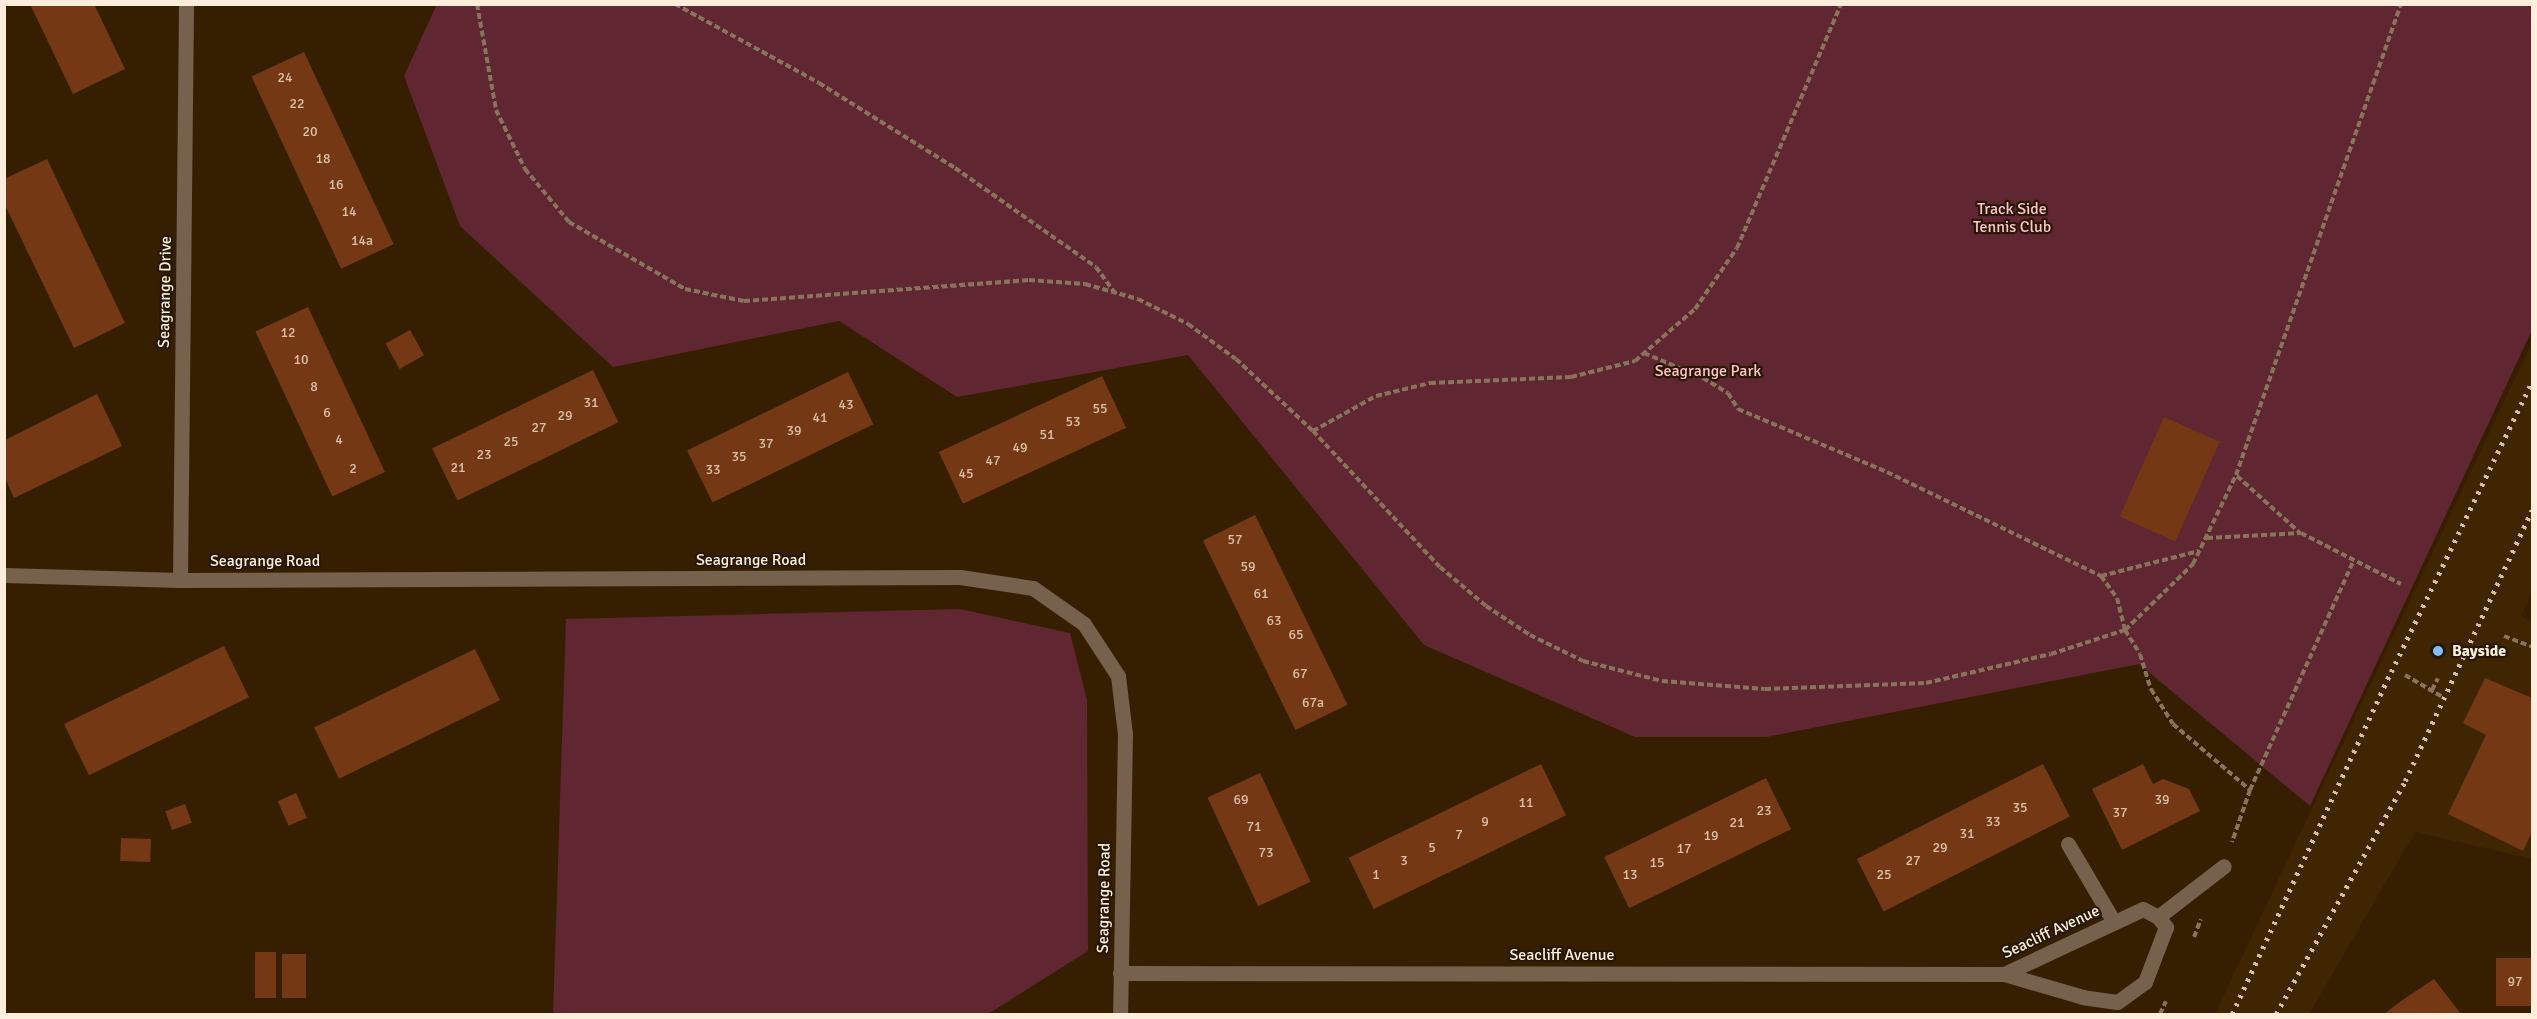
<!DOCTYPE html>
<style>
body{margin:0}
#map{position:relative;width:2537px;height:1019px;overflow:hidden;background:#361f00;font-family:Signika,sans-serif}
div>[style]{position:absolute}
.built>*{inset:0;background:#3f2500}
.green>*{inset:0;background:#602632}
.building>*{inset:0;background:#743914;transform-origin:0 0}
.path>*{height:4px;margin-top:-2px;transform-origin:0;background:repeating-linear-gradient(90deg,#88745a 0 6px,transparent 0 9px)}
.minor>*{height:15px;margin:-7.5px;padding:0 7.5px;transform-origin:7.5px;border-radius:7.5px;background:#75614c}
.rail>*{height:4.5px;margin-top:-2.25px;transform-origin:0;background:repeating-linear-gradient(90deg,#d1bfaa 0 3px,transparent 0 9px)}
.dots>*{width:16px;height:16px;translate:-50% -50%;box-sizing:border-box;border:3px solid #271806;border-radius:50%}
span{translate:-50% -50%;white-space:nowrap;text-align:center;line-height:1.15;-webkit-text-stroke:4.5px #271806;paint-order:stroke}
.number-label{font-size:14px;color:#dbc0a9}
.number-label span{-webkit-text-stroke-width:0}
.park-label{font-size:16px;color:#ffc1ca}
.street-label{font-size:16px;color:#fdeddb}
.poi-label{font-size:16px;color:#fdeddb;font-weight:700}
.left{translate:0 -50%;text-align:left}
.frame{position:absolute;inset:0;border:6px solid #fdeddb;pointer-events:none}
</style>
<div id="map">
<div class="built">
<i style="clip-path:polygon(2532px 342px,2532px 593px,2521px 616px,2532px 622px,2532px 859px,2415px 832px,2309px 1014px,2215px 1014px)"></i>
</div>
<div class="green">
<i style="clip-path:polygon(437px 4px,2532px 5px,2532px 330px,2310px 806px,2139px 664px,1766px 737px,1635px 737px,1424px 645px,1188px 355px,957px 397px,839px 321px,613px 367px,460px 226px,404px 76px)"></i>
<i style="clip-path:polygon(960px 609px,1070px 633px,1087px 700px,1088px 951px,988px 1014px,553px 1014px,566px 619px)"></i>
</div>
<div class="building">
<i style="clip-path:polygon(30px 4px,94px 4px,125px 69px,73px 94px)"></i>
<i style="left:304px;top:52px;width:212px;height:58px;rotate:65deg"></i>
<i style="clip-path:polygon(47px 159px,125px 323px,74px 348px,4px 203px,4px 179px)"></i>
<i style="left:308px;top:307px;width:182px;height:58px;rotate:65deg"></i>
<i style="left:410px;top:330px;width:29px;height:28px;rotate:61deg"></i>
<i style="left:593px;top:370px;width:58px;height:179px;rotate:64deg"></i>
<i style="left:848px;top:372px;width:58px;height:179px;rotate:64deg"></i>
<i style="left:1102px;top:376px;width:57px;height:180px;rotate:65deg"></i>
<i style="clip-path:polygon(97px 394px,122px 446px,14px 498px,5px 478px,5px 440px)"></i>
<i style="left:2164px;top:417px;width:61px;height:109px;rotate:24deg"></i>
<i style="left:1255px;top:515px;width:211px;height:58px;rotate:64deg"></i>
<i style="left:224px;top:646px;width:57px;height:178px;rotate:64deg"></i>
<i style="left:475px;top:649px;width:57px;height:179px;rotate:64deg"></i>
<i style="clip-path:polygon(2485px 678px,2532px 698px,2532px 832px,2523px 851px,2448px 814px,2486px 735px,2463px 723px)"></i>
<i style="left:1541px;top:764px;width:57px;height:214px;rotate:64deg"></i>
<i style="left:2043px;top:764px;width:59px;height:209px;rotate:63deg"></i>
<i style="clip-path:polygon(2143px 764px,2153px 784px,2163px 779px,2189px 789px,2200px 811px,2122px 850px,2092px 789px)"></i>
<i style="left:1260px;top:773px;width:120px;height:58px;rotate:65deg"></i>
<i style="left:1766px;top:778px;width:57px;height:180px;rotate:64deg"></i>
<i style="left:296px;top:793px;width:27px;height:20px;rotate:66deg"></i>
<i style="left:185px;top:804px;width:20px;height:21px;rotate:70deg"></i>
<i style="left:121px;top:838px;width:30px;height:23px;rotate:2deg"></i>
<i style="left:276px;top:952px;width:46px;height:21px;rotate:90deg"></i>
<i style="left:282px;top:954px;width:24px;height:44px"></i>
<i style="left:2532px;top:958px;width:48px;height:36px;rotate:90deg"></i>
<i style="clip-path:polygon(2434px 979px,2461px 1014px,2384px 1014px,2404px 999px)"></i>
</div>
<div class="path">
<i style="left:477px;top:4px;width:108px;rotate:79.8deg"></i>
<i style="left:496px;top:110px;width:66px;rotate:63.8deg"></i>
<i style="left:525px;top:169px;width:69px;rotate:50.3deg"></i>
<i style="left:569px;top:222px;width:134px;rotate:30deg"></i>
<i style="left:685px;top:289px;width:60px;rotate:11.5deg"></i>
<i style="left:744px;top:301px;width:286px;rotate:-4.2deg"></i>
<i style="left:1029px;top:280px;width:56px;rotate:4.1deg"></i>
<i style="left:1085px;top:284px;width:55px;rotate:15.8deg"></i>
<i style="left:1138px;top:299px;width:56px;rotate:26.6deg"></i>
<i style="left:1188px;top:324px;width:59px;rotate:36.1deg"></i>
<i style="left:1236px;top:359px;width:105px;rotate:43.1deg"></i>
<i style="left:1313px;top:431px;width:186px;rotate:47deg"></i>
<i style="left:1440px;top:567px;width:60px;rotate:40.3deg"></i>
<i style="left:1486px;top:606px;width:53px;rotate:33.4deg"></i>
<i style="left:1530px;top:635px;width:59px;rotate:26.1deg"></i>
<i style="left:1583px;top:661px;width:81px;rotate:14.2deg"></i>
<i style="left:1662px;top:681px;width:103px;rotate:4.4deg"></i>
<i style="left:1765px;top:689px;width:161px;rotate:-2.1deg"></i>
<i style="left:1926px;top:683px;width:128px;rotate:-13.1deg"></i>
<i style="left:2051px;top:654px;width:78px;rotate:-18deg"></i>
<i style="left:2125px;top:630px;width:95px;rotate:-44.1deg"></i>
<i style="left:2193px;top:564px;width:99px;rotate:-64.2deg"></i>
<i style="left:2236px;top:475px;width:499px;rotate:-70.7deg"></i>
<i style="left:675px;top:4px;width:164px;rotate:28.7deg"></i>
<i style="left:819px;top:83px;width:160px;rotate:32deg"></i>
<i style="left:955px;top:168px;width:172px;rotate:35.1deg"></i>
<i style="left:1096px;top:267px;width:31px;rotate:54deg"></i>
<i style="left:1644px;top:353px;width:64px;rotate:23deg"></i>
<i style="left:1703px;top:378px;width:29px;rotate:31deg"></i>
<i style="left:1728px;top:393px;width:19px;rotate:58deg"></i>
<i style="left:1738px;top:409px;width:162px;rotate:22.9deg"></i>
<i style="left:1887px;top:472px;width:238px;rotate:25.9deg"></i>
<i style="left:2101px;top:576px;width:27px;rotate:54deg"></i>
<i style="left:2117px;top:598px;width:33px;rotate:76deg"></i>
<i style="left:2125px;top:630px;width:28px;rotate:58deg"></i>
<i style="left:2140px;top:654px;width:37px;rotate:73deg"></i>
<i style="left:2151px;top:689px;width:41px;rotate:57.8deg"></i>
<i style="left:2173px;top:724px;width:101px;rotate:40.6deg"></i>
<i style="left:2250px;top:790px;width:55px;rotate:109.1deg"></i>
<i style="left:1313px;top:431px;width:72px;rotate:-29.1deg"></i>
<i style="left:1376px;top:396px;width:56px;rotate:-13.5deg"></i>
<i style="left:1430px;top:383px;width:141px;rotate:-2.4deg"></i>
<i style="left:1571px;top:377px;width:66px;rotate:-14deg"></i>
<i style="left:1635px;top:361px;width:79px;rotate:-40.9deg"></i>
<i style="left:1695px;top:309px;width:74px;rotate:-55.5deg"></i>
<i style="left:1737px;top:248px;width:265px;rotate:-66.9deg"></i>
<i style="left:2237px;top:476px;width:85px;rotate:42.1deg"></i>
<i style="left:2207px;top:538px;width:94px;rotate:-3deg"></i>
<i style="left:2301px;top:533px;width:112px;rotate:27deg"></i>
<i style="left:2101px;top:576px;width:101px;rotate:-14.3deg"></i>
<i style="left:2504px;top:636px;width:30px;rotate:21deg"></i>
<i style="left:2405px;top:675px;width:42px;rotate:30.3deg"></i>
<i style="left:2432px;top:690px;width:13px;rotate:-63deg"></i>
<i style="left:2250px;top:790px;width:250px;rotate:-65.7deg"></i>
<i style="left:2194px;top:937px;width:19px;rotate:-69deg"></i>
<i style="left:2160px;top:1014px;width:14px;rotate:-65deg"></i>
</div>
<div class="minor">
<i style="left:4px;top:575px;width:176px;rotate:1.6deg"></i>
<i style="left:180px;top:580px;width:780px;rotate:-0.22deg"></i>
<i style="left:960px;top:577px;width:74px;rotate:8.6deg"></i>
<i style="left:1033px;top:588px;width:62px;rotate:35.2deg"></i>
<i style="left:1084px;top:624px;width:62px;rotate:56.8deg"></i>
<i style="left:1118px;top:676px;width:58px;rotate:83.1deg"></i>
<i style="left:1125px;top:734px;width:280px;rotate:91deg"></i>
<i style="left:180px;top:580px;width:576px;rotate:-89.4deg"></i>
<i style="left:2068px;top:844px;width:91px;rotate:59.5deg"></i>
<i style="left:2143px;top:909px;width:17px;rotate:28deg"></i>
<i style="left:2158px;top:917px;width:13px;rotate:51deg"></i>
<i style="left:2166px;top:927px;width:59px;rotate:110.9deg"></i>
<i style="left:2145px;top:982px;width:34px;rotate:144deg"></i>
<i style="left:2117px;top:1002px;width:34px;rotate:-172deg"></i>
<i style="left:2083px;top:997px;width:82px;rotate:-163.8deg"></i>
<i style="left:2004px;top:974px;width:153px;rotate:-25.1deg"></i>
<i style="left:2158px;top:917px;width:83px;rotate:-37.7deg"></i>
<i style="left:1120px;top:973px;width:884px;rotate:0.06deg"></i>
</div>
<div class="rail">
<i style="left:2232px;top:1014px;width:377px;rotate:-65.1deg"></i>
<i style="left:2391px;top:672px;width:322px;rotate:-64.1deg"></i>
<i style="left:2276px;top:1014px;width:266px;rotate:-61deg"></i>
<i style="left:2405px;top:781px;width:299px;rotate:-64.9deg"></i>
</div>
<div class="dots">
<i style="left:2438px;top:651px;background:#80bdfa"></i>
</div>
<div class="number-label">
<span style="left:285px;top:78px">24</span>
<span style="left:297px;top:104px">22</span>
<span style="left:310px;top:132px">20</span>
<span style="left:323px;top:159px">18</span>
<span style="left:336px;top:185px">16</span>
<span style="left:349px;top:212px">14</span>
<span style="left:362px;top:241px">14a</span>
<span style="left:288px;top:333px">12</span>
<span style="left:301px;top:360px">10</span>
<span style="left:314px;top:387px">8</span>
<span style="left:591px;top:403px">31</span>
<span style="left:846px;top:405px">43</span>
<span style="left:1100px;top:409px">55</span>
<span style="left:327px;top:413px">6</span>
<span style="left:565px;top:416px">29</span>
<span style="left:820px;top:418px">41</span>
<span style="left:1073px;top:422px">53</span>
<span style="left:539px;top:428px">27</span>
<span style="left:794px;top:431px">39</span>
<span style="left:1047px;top:435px">51</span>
<span style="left:339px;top:440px">4</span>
<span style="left:511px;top:442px">25</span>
<span style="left:766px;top:444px">37</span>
<span style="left:1020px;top:448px">49</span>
<span style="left:484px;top:455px">23</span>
<span style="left:739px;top:457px">35</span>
<span style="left:993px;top:461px">47</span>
<span style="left:458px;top:468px">21</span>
<span style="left:353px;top:469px">2</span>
<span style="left:713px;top:470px">33</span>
<span style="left:966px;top:474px">45</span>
<span style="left:1235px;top:540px">57</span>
<span style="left:1248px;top:567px">59</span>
<span style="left:1261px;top:594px">61</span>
<span style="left:1274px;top:621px">63</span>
<span style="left:1296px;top:635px">65</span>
<span style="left:1300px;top:674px">67</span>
<span style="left:1313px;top:703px">67a</span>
<span style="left:1241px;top:800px">69</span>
<span style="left:2162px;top:800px">39</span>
<span style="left:1526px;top:803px">11</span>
<span style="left:2020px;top:808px">35</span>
<span style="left:1764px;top:811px">23</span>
<span style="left:2120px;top:813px">37</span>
<span style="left:1485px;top:822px">9</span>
<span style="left:1993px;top:822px">33</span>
<span style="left:1737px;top:823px">21</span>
<span style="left:1254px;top:827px">71</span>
<span style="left:1967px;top:834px">31</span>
<span style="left:1459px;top:835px">7</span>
<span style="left:1711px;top:836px">19</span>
<span style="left:1432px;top:848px">5</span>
<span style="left:1940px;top:848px">29</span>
<span style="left:1684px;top:849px">17</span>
<span style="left:1266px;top:853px">73</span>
<span style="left:1404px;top:861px">3</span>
<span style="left:1913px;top:861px">27</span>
<span style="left:1657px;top:863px">15</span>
<span style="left:1376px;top:875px">1</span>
<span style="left:1630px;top:875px">13</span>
<span style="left:1884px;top:875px">25</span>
<span style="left:2515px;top:982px">97</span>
</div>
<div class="park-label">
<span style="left:2012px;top:218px">Track Side<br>Tennis Club</span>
<span style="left:1708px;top:371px">Seagrange Park</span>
</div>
<div class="street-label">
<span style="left:165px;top:292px;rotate:-89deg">Seagrange Drive</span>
<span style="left:751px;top:560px">Seagrange Road</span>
<span style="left:265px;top:561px">Seagrange Road</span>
<span style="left:1104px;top:898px;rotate:-89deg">Seagrange Road</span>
<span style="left:2051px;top:932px;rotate:-25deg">Seacliff Avenue</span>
<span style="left:1562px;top:955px">Seacliff Avenue</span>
</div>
<div class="poi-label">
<span class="left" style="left:2452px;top:651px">Bayside</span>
</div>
<div class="frame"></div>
</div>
